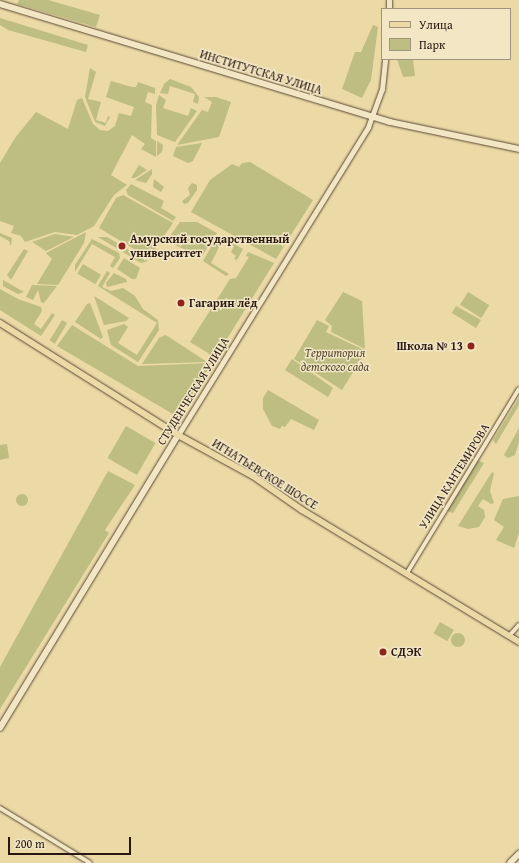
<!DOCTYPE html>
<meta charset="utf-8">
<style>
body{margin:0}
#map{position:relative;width:519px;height:863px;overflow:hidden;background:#ebd9a6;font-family:"Gentium Book Plus",serif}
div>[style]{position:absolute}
.green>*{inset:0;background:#bebd82;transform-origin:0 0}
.round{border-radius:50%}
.roads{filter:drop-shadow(0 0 1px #594835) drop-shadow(0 0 1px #594835)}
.minor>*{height:4px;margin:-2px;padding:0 2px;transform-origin:2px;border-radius:2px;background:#f2e6c5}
.tertiary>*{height:5px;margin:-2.5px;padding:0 2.5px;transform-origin:2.5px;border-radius:2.5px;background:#f2e6c5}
.secondary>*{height:5.5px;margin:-2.75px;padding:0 2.75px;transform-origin:2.75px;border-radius:2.75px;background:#f2e6c5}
.primary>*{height:6px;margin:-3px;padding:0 3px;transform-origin:3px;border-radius:3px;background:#ebd9a6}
.dots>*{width:11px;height:11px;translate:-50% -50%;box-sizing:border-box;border:2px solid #f2e6c5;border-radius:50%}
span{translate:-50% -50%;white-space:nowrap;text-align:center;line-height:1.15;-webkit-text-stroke:3px #f2e6c5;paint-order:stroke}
.street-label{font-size:12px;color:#28180f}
.poi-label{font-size:12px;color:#28180f;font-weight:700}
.left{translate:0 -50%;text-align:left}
.right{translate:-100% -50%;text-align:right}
.park-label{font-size:12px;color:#554a32;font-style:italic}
.legend{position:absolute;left:381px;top:8px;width:130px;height:52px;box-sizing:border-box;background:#f2e6c5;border:1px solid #a1947c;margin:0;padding:5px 7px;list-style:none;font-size:12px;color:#28180f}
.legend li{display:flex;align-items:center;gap:8px;height:20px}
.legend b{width:20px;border:1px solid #a1947c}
.scale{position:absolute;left:8px;top:837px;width:123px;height:18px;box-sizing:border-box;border:2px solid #28180f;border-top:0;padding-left:5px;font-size:12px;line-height:14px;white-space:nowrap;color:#28180f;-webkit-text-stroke:3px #f2e6c5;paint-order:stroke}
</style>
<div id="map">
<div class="green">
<i style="clip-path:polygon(19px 0,48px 0,100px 15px,96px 27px,17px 4px)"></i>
<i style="clip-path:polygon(0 18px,88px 45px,86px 52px,8px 30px,0 25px)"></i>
<i style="clip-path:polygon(373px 25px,378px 27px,371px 80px,362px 98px,342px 89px,355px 52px,361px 52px)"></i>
<i style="clip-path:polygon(397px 59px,413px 59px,415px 76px,403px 77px)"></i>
<i style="clip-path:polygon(90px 68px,96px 72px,88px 99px,101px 102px,96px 120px,106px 123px,108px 116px,110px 117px,105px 126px,95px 122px,85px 97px)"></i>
<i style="clip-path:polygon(170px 79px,191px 87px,199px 97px,198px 104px,193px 102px,195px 94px,170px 86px,168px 94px,160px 93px,164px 84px)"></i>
<i style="clip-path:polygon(111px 81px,132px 87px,136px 87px,138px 82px,155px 88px,155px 94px,148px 92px,145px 102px,152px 105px,151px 138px,156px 141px,156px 157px,141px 149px,145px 144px,132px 135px,111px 175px,127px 185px,114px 195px,94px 226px,77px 235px,55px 232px,25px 242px,21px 236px,11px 233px,14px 226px,0 221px,0 163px,15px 138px,36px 112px,68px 129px,77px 100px,82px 98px,93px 124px,100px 130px,108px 131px,115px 126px,119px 113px,131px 116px,134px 107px,106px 97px)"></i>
<i style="clip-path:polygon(159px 95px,166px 100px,163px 108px,188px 116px,191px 108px,197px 111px,175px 142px,157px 135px,156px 105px)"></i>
<i style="clip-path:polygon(204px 97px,216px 97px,231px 102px,219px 137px,177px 145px,202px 110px,208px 112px,212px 102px)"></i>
<i style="clip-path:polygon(157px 141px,163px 145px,162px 152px,157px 156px)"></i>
<i style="clip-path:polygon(202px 143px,193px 161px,188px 163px,173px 156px,176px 147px)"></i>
<i style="clip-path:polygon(250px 162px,313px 200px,276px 259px,191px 212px,210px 180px,232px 164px,239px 167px,242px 163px)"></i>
<i style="clip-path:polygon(139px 165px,147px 170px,135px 178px,131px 178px)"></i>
<i style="clip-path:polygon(152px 169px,152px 174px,146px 183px,135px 180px)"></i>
<i style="clip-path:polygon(154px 179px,164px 187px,161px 192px,153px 187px)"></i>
<i style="clip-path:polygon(192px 183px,197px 185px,197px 190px,188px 203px,184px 204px,182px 201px,190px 195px,188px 188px)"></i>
<i style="clip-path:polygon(131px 184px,164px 201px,161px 208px,176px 217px,173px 221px,128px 195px,126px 190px)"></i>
<i style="clip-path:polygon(123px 195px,173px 223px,149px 258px,99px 228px,116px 198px)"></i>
<i style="clip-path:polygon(180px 222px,197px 222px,217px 233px,200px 259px,167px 240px)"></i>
<i style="clip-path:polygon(86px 232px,84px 243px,58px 285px,37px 284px,52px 259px,46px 253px)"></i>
<i style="clip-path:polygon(0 233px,12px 238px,11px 246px,9px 241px,0 236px)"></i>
<i style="clip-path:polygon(55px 234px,74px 237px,46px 251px,32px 242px)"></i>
<i style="clip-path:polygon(218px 235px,243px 249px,237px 260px,234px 259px,236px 256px,231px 252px,234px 246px,223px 239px,211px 263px,229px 274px,226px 276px,203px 261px)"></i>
<i style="clip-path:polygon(98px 237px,107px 237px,148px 261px,141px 263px)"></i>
<i style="clip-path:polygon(92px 239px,119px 253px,120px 258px,113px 268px,110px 266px,115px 257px,92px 244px,75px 272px,75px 265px)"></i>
<i style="clip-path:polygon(24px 249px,28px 251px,11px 280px,7px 275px)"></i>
<i style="clip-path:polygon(248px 252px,274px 263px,214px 360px,208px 353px,190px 342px,230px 279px,236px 278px,249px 257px,246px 256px)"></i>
<i style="clip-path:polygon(124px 258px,140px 268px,136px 279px,132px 279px,117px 269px)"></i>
<i style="left:83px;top:264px;width:21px;height:11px;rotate:31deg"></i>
<i style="clip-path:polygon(107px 271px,110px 273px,102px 287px,111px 291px,123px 288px,135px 296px,143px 309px,158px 320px,159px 330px,138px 362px,111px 345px,107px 330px,124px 324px,128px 327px,118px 343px,137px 355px,157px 323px,98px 286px)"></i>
<i style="clip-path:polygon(114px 273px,126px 279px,127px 282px,107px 287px,106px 283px)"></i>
<i style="clip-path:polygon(3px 280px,24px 292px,18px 294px,3px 286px)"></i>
<i style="clip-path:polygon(32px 285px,57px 286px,44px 303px,41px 302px,38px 290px,33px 300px,26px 297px)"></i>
<i style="clip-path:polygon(0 289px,18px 299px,41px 307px,42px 311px,34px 324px,41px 329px,52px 313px,55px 315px,41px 336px,0 310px)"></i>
<i style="clip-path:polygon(343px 292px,362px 301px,365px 349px,331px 332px,332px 326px,325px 320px)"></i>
<i style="left:468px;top:292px;width:25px;height:15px;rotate:32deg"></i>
<i style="clip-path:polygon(94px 296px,129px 318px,126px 321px,104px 325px)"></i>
<i style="clip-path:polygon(90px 303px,103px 337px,101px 339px,75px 322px,87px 304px)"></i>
<i style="clip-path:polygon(456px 306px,481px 320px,476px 328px,452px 313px)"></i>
<i style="left:62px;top:320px;width:6px;height:24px;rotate:31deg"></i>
<i style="clip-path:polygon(317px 320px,329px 326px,326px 332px,366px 351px,342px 390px,294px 359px)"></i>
<i style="clip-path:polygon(72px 325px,138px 366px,212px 363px,178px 417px,57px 346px)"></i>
<i style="clip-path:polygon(165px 335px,169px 337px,207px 362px,142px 364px,159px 338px)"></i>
<i style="clip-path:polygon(292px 359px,333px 388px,328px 397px,285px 370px)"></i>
<i style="clip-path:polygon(268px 390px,319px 420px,314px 430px,291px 419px,285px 427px,282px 426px,280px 429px,272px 426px,263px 409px,263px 398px)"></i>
<i style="clip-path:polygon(519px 398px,519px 405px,496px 444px,493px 440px)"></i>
<i style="left:126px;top:426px;width:34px;height:37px;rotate:30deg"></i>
<i style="clip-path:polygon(519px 428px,519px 442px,515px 455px,508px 458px,504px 455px)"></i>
<i style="clip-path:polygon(7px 444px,9px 458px,0 460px,0 445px)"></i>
<i style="clip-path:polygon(477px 460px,484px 463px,453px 513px,447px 511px)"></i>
<i style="clip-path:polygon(108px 471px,135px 485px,105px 530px,109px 533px,0 709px,0 667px)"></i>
<i style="clip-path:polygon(492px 472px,494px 473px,490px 491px,494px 503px,491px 504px,483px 499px,478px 506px,484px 510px,485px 517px,479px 527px,468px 529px,458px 526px)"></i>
<i class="round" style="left:16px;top:494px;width:12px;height:12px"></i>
<i style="clip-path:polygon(519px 496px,519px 533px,514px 548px,496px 540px,504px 527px,494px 520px,503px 499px)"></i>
<i style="left:440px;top:622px;width:16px;height:13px;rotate:30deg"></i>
<i class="round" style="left:451px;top:633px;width:14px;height:14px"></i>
</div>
<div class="roads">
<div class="minor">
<i style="left:407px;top:573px;width:215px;rotate:-58.7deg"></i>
<i style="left:509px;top:636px;width:15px;rotate:-48deg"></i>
<i style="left:0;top:808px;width:105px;rotate:31.4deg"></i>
</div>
<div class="tertiary">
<i style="left:389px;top:9px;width:9px;rotate:-90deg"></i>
<i style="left:178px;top:435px;width:362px;rotate:-58.3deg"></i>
<i style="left:368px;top:127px;width:40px;rotate:-69.8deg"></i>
<i style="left:382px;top:89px;width:30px;rotate:-84deg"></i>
</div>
<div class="secondary">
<i style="left:0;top:4px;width:407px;rotate:16.8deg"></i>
<i style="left:390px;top:122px;width:132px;rotate:11.8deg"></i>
<i style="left:0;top:728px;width:343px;rotate:-58.7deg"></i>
<i style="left:510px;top:863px;width:13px;rotate:-45deg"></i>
</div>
<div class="primary">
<i style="left:0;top:323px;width:210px;rotate:32.2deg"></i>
<i style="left:178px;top:435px;width:85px;rotate:28.7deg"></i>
<i style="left:253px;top:476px;width:60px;rotate:34.8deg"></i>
<i style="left:302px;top:510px;width:254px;rotate:31.3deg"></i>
</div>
</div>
<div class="dots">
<i style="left:122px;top:246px;background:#8f2418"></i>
<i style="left:181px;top:303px;background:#8f2418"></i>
<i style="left:471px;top:346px;background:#8f2418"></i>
<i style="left:383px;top:652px;background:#8f2418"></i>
</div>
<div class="street-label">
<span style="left:261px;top:72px;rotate:17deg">ИНСТИТУТСКАЯ УЛИЦА</span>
<span style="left:193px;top:391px;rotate:-58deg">СТУДЕНЧЕСКАЯ УЛИЦА</span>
<span style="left:265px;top:474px;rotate:32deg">ИГНАТЬЕВСКОЕ ШОССЕ</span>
<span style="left:454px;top:476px;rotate:-58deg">УЛИЦА КАНТЕМИРОВА</span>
</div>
<div class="poi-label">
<span class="left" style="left:130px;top:246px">Амурский государственный<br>университет</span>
<span class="left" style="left:189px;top:303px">Гагарин лёд</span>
<span class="right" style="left:463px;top:346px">Школа № 13</span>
<span class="left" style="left:391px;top:652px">СДЭК</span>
</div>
<div class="park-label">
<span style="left:335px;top:360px">Территория<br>детского сада</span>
</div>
<ul class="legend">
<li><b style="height:5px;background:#ebd9a6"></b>Улица</li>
<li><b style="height:11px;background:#bebd82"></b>Парк</li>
</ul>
<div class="scale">200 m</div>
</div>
